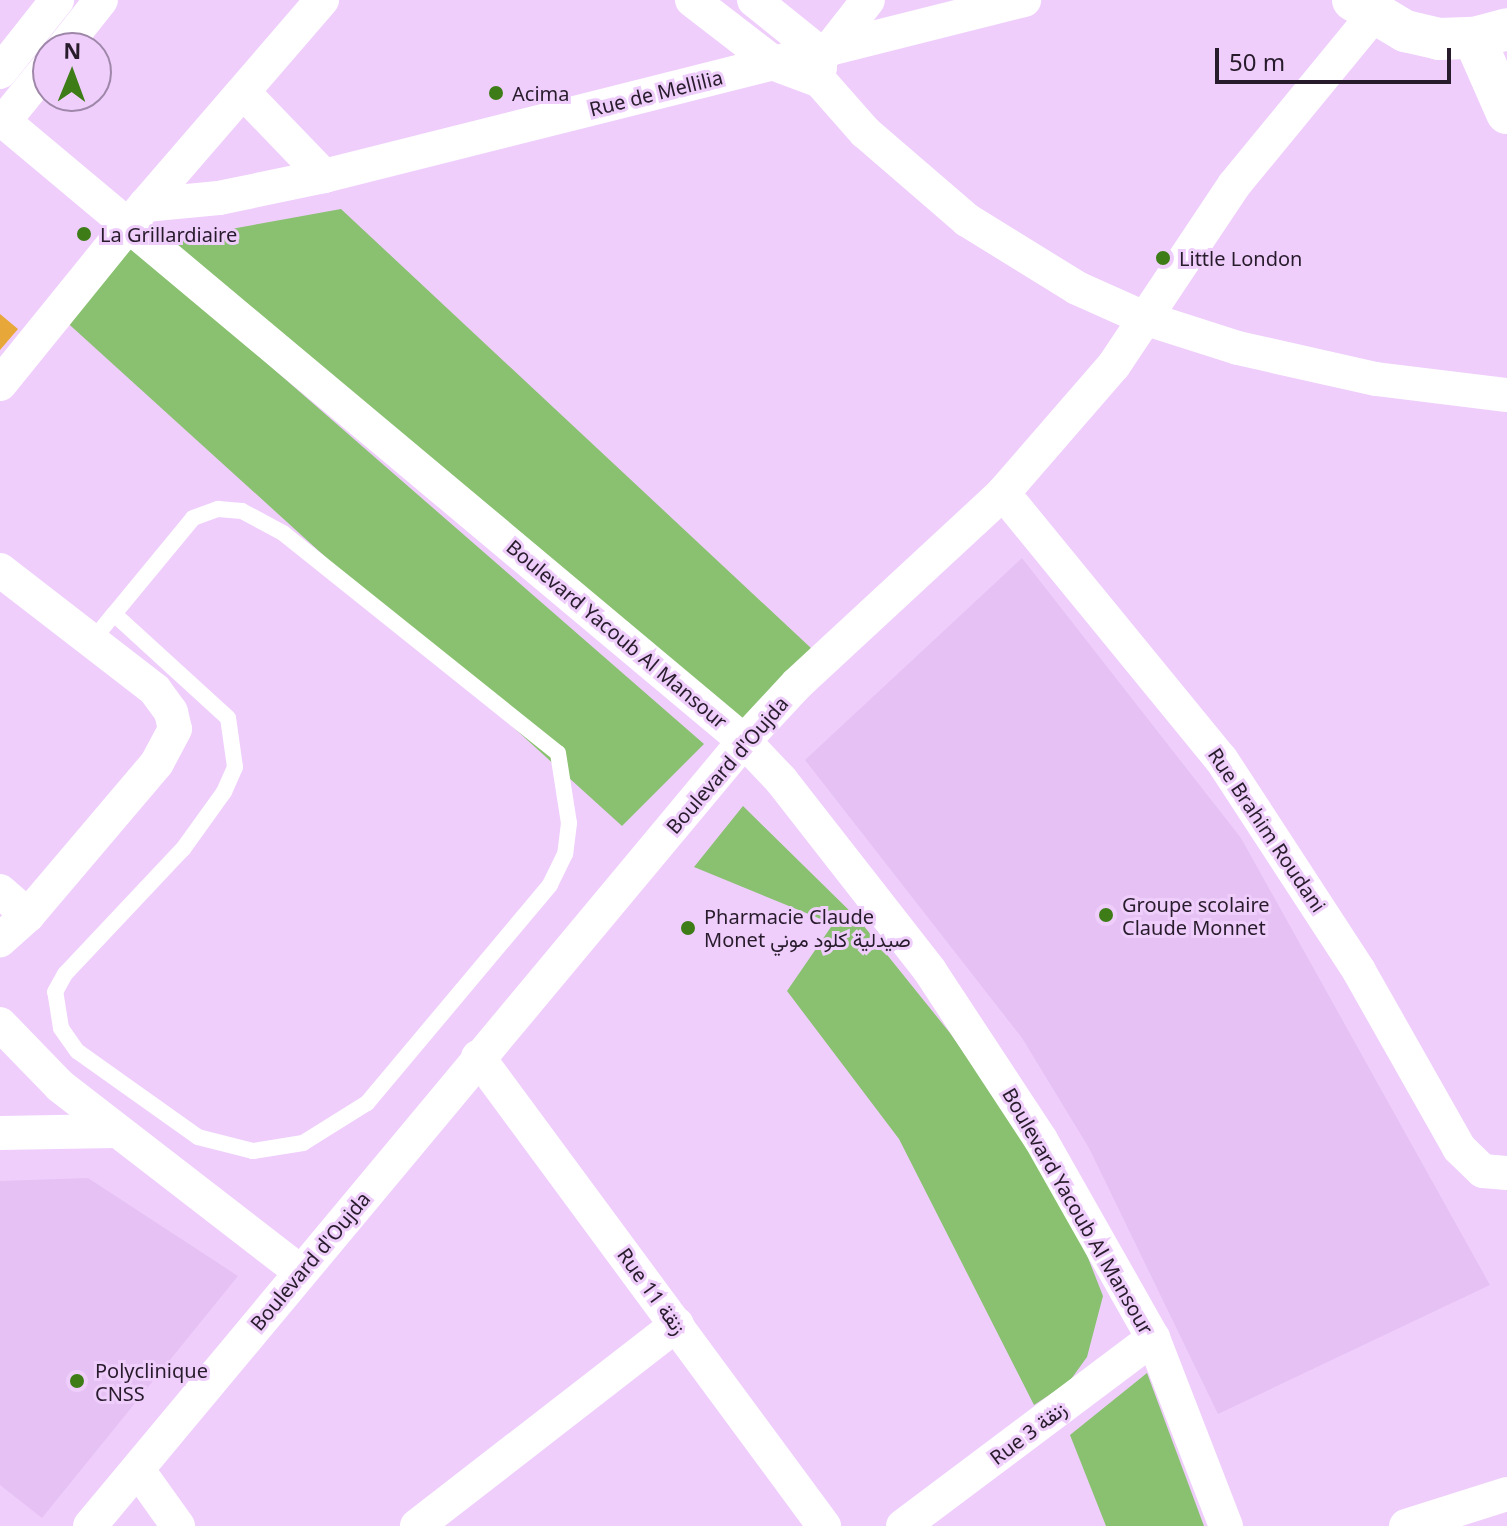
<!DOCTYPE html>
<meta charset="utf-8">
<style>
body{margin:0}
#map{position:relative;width:1507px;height:1526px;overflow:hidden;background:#efcefc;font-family:"Noto Sans",Vazirmatn,sans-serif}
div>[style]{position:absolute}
.built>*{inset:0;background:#e6c1f4}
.green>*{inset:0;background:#89c170}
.building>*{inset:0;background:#e8a739}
.service>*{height:16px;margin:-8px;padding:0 8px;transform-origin:8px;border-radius:8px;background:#fff}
.minor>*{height:34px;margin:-17px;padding:0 17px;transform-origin:17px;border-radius:17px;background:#fff}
.tertiary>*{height:42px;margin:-21px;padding:0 21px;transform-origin:21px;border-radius:21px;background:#fff}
.dots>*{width:22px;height:22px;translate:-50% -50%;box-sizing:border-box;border:4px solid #efcefc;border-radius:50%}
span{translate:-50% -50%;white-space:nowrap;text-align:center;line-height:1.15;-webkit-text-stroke:6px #efcefc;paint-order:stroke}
.poi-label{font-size:20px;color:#281c2c}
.left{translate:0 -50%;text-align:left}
.street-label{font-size:20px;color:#281c2c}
.north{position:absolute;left:32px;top:32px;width:80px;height:80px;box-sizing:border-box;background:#efcefc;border:2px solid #9f87a9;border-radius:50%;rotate:1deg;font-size:22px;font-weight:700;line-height:32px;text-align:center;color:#281c2c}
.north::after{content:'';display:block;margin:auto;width:28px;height:36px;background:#3e7c18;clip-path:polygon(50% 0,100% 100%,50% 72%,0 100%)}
.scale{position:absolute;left:1215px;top:48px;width:236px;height:36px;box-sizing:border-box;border:4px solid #281c2c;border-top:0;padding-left:10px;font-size:24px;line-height:28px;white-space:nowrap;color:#281c2c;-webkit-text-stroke:6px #efcefc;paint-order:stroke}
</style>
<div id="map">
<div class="built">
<i style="clip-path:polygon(1022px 558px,1241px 838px,1490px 1285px,1218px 1414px,1089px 1148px,1022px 1038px,805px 760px)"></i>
<i style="clip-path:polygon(88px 1178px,238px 1276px,42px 1518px,0 1485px,0 1181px)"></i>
</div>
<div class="green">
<i style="clip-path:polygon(341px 209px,812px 649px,735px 727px,170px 240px)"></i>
<i style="clip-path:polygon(130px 244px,704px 744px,622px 826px,61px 317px)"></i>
<i style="clip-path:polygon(743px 806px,859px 920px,950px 1033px,1063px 1194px,1103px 1296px,1087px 1357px,1069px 1382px,1034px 1405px,899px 1139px,787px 991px,833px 924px,694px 867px)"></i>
<i style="clip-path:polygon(1147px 1373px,1204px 1526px,1106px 1526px,1070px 1435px)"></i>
</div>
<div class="building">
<i style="clip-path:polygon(0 314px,18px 329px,0 350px)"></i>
</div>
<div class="service">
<i style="left:92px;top:641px;width:35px;rotate:-51deg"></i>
<i style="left:114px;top:614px;width:124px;rotate:-50.5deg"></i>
<i style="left:193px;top:518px;width:27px;rotate:-20deg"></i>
<i style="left:218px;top:509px;width:24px;rotate:5deg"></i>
<i style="left:242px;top:511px;width:47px;rotate:28.2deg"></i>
<i style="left:283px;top:533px;width:352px;rotate:38.7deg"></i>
<i style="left:558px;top:753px;width:71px;rotate:81.1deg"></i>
<i style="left:569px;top:823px;width:31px;rotate:97deg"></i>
<i style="left:565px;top:854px;width:34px;rotate:116deg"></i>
<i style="left:550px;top:885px;width:285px;rotate:130deg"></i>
<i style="left:367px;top:1103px;width:75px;rotate:148deg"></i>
<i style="left:303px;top:1143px;width:51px;rotate:170.9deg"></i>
<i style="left:253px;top:1151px;width:57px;rotate:-165.7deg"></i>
<i style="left:198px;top:1137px;width:148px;rotate:-144.6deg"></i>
<i style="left:77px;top:1051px;width:28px;rotate:-125deg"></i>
<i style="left:61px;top:1028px;width:36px;rotate:-99deg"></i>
<i style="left:55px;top:992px;width:21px;rotate:-61deg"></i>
<i style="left:65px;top:974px;width:172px;rotate:-46.7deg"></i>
<i style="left:183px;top:849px;width:70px;rotate:-54.3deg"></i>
<i style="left:224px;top:792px;width:27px;rotate:-66deg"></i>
<i style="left:235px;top:767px;width:49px;rotate:-98.1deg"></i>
<i style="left:228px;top:718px;width:154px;rotate:-137.6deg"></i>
</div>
<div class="minor">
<i style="left:692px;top:0;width:105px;rotate:37.6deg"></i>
<i style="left:775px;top:64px;width:48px;rotate:20.7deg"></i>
<i style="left:820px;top:81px;width:68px;rotate:48.6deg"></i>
<i style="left:865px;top:132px;width:135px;rotate:40.8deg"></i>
<i style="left:967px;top:220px;width:129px;rotate:31.7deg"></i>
<i style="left:1077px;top:288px;width:73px;rotate:24.1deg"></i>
<i style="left:1144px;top:318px;width:99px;rotate:17.7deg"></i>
<i style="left:1238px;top:348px;width:141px;rotate:12.7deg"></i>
<i style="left:1376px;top:379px;width:132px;rotate:7deg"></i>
<i style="left:754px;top:0;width:85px;rotate:38.8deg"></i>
<i style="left:820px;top:53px;width:15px;rotate:90deg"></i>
<i style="left:63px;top:48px;width:61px;rotate:-51.6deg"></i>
<i style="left:829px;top:50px;width:63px;rotate:-52deg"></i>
<i style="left:0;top:72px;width:92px;rotate:-51.6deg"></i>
<i style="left:245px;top:94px;width:114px;rotate:46.1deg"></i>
<i style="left:0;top:118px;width:970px;rotate:39.94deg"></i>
<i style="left:744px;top:741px;width:54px;rotate:46.5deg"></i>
<i style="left:781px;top:780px;width:242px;rotate:52deg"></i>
<i style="left:930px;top:971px;width:202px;rotate:56.7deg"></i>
<i style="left:1041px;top:1140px;width:227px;rotate:60.5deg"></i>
<i style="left:1153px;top:1338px;width:202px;rotate:68.8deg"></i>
<i style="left:4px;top:121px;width:70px;rotate:-50.8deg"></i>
<i style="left:145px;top:205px;width:74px;rotate:-5.4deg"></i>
<i style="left:219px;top:198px;width:107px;rotate:-11.8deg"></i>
<i style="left:324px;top:176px;width:722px;rotate:-14.11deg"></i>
<i style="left:0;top:384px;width:230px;rotate:-51deg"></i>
<i style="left:145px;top:205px;width:271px;rotate:-49.2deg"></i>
<i style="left:1003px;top:493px;width:344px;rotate:50.7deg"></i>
<i style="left:1221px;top:759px;width:253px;rotate:56.9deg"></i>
<i style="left:1359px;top:971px;width:203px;rotate:60.5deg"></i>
<i style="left:1459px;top:1148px;width:33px;rotate:44deg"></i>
<i style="left:1483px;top:1171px;width:24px;rotate:5deg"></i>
<i style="left:0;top:570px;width:196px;rotate:37.7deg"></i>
<i style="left:155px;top:690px;width:27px;rotate:54deg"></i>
<i style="left:171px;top:712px;width:17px;rotate:77deg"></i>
<i style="left:175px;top:729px;width:38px;rotate:118deg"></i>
<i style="left:157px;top:763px;width:199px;rotate:130.3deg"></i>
<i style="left:28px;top:915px;width:38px;rotate:138deg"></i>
<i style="left:0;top:891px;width:37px;rotate:41deg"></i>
<i style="left:0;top:1024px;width:86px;rotate:45.9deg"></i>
<i style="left:60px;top:1086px;width:304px;rotate:37.7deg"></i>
<i style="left:478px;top:1057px;width:583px;rotate:53.58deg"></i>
<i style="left:0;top:1133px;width:115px;rotate:-1deg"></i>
<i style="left:138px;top:1470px;width:69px;rotate:54.5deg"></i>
<i style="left:90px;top:1526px;width:1022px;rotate:-50.2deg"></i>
<i style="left:744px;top:741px;width:78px;rotate:-47.1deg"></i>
<i style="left:797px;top:684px;width:281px;rotate:-42.8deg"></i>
<i style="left:1003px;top:493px;width:169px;rotate:-49.1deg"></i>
<i style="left:1114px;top:365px;width:216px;rotate:-56.3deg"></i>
<i style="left:1234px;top:185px;width:219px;rotate:-50.6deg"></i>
<i style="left:417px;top:1526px;width:329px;rotate:-37.8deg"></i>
<i style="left:903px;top:1526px;width:313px;rotate:-36.9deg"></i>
<i style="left:1406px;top:1526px;width:106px;rotate:-17.6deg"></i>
</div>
<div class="tertiary">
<i style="left:1353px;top:0;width:61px;rotate:30.8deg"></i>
<i style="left:1405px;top:31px;width:35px;rotate:13deg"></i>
<i style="left:1439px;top:39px;width:35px;rotate:-2deg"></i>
<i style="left:1474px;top:38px;width:34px;rotate:-15deg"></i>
<i style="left:1474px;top:38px;width:82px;rotate:66.3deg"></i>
</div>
<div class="dots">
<i style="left:496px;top:93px;background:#3e7c18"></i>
<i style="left:84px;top:234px;background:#3e7c18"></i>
<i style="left:1163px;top:258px;background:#3e7c18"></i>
<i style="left:1106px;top:915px;background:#3e7c18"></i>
<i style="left:688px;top:928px;background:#3e7c18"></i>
<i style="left:77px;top:1381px;background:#3e7c18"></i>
</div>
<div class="poi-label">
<span class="left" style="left:512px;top:93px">Acima</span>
<span class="left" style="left:100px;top:234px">La Grillardiaire</span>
<span class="left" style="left:1179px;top:258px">Little London</span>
<span class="left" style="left:1122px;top:916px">Groupe scolaire<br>Claude Monnet</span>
<span class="left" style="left:704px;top:928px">Pharmacie Claude<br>Monet صيدلية كلود موني</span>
<span class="left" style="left:95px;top:1382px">Polyclinique<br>CNSS</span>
</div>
<div class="street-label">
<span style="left:656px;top:93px;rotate:-14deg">Rue de Mellilia</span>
<span style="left:617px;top:634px;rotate:40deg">Boulevard Yacoub Al Mansour</span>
<span style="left:727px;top:765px;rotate:-49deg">Boulevard d'Oujda</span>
<span style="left:1267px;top:830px;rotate:56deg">Rue Brahim Roudani</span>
<span style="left:1078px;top:1211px;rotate:60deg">Boulevard Yacoub Al Mansour</span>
<span style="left:310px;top:1261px;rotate:-50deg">Boulevard d'Oujda</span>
<span style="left:652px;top:1291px;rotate:54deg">Rue 11 زنقة</span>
<span style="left:1028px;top:1433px;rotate:-37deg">Rue 3 زنقة</span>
</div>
<div class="north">N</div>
<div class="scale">50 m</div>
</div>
